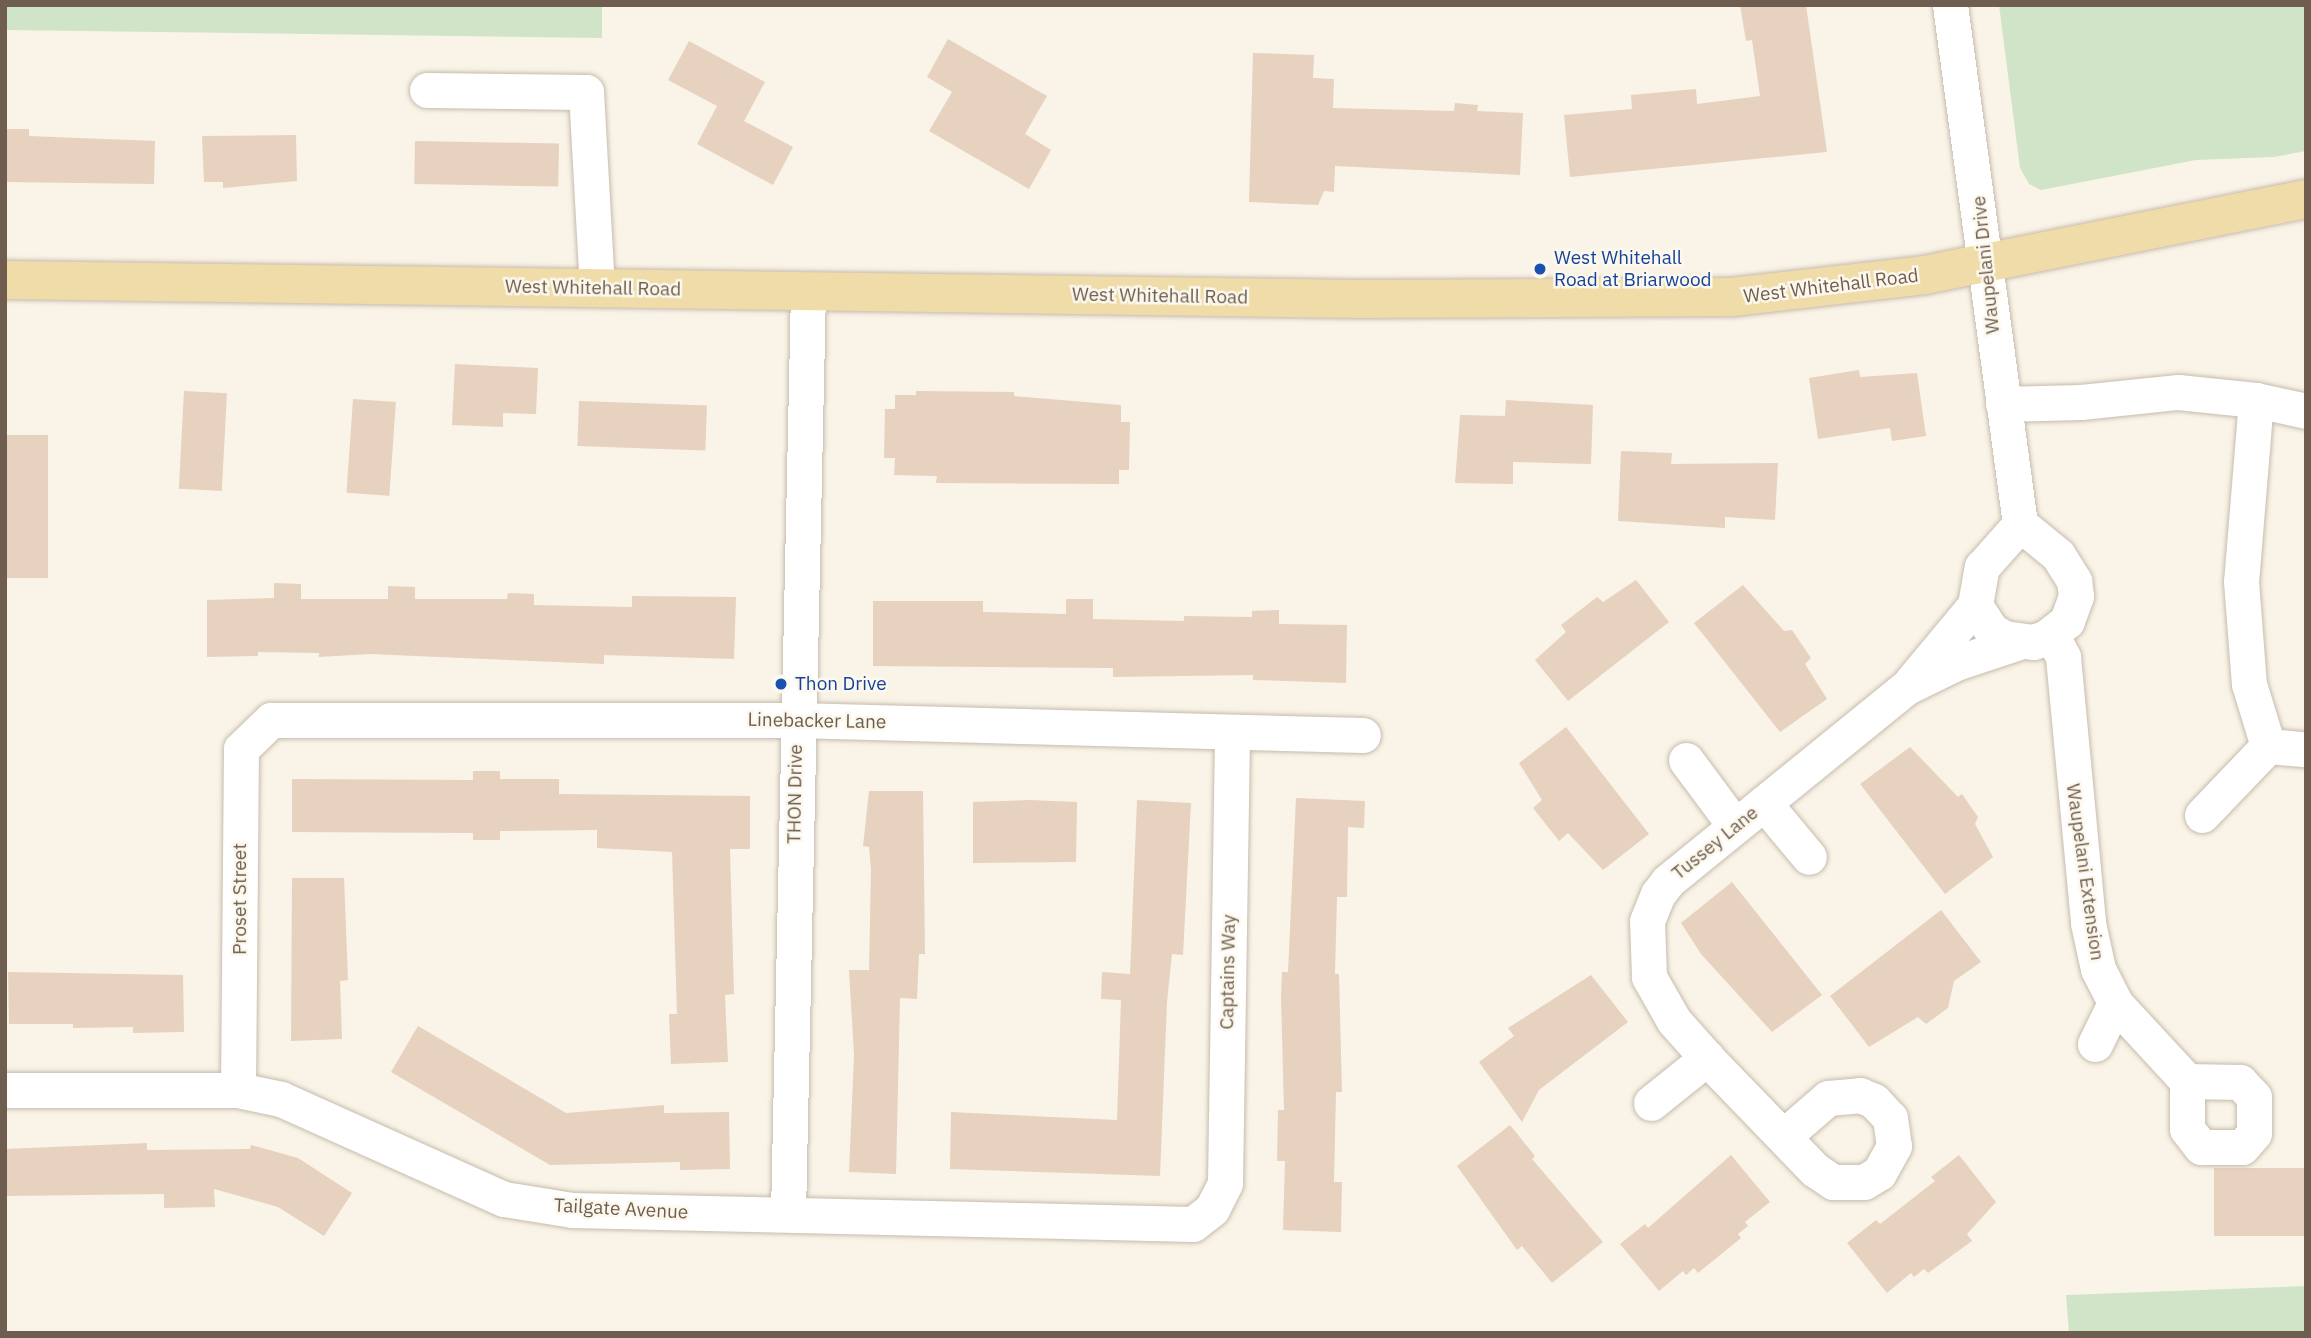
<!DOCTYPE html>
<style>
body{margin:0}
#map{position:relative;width:2311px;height:1338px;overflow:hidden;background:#f9f4e7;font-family:"IBM Plex Sans",sans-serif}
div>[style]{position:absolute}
.green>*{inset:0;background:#d0e5c8}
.building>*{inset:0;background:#e6d2be;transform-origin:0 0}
.roads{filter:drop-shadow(0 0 2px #c7bbad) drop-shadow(0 0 2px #c7bbad)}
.minor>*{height:35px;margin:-17.5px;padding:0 17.5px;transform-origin:17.5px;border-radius:17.5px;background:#fff}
.major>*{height:38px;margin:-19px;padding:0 19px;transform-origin:19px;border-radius:19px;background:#efdca9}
.dots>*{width:19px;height:19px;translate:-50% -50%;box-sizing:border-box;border:4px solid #fcf8ed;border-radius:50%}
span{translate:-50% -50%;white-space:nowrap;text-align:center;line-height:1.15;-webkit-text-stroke:5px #fcf8ed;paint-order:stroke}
.transit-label{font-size:19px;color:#164399}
.left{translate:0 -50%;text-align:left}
.street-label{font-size:19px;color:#6f5e4f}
.frame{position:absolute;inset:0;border:7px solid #6f5e4f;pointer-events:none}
</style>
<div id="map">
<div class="green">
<i style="clip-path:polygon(5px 5px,602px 5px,602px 38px,5px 30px)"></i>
<i style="clip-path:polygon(1999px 5px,2306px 5px,2306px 151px,2274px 157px,2196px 160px,2041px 190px,2029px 184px,2020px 168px)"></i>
<i style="clip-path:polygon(2306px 1286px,2306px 1333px,2069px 1333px,2066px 1295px)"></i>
</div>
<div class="building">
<i style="clip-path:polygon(1740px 5px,1806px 5px,1827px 152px,1570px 177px,1564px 115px,1632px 109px,1631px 95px,1696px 89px,1697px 104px,1760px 96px,1752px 40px,1746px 41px)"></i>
<i style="clip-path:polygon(948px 39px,1047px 96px,1025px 134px,1051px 150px,1029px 189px,929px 131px,952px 92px,927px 77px)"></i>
<i style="clip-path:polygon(689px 41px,765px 82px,744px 121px,793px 147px,773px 185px,697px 144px,717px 106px,668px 80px)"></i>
<i style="clip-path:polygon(1253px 53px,1314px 55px,1313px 78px,1334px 79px,1333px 108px,1454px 111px,1455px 103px,1478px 105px,1477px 111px,1523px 113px,1520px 175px,1335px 166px,1334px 192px,1324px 191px,1318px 205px,1249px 202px)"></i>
<i style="clip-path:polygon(5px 129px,29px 129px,29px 136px,155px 141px,154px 184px,5px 182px)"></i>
<i style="clip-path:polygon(296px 135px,297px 181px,223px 188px,223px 182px,204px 182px,202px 136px)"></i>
<i style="left:415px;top:141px;width:144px;height:43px;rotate:1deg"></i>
<i style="clip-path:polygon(455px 364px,538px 368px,536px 414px,503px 413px,503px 427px,452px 425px)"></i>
<i style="clip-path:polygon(1859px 370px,1860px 377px,1917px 373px,1926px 436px,1892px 441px,1890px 428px,1818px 439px,1809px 378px)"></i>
<i style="left:184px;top:391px;width:43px;height:98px;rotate:3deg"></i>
<i style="clip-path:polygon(916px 391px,1014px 392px,1014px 396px,1121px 405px,1121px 422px,1130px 422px,1129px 470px,1119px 470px,1119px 484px,936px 483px,937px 476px,894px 475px,895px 458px,884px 458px,885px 409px,895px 409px,895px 395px,916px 395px)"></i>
<i style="left:353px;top:399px;width:43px;height:94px;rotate:4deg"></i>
<i style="clip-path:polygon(1506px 400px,1593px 405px,1591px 464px,1513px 462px,1513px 484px,1455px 483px,1460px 415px,1505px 416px)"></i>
<i style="left:579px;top:401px;width:128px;height:45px;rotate:2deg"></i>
<i style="left:5px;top:435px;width:43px;height:143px"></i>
<i style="clip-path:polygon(1621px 451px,1672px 453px,1671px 464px,1778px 463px,1775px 520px,1725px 517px,1725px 528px,1618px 521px)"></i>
<i style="clip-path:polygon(1636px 580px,1669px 622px,1568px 701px,1535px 660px,1566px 632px,1561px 625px,1597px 597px,1603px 602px)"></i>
<i style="clip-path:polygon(274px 583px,301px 584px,301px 599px,388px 599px,388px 586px,415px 587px,415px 599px,507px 599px,508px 593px,534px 594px,534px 605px,632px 607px,632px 596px,736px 597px,734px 659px,604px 655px,604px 664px,369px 654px,319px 657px,319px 653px,258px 652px,258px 656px,207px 657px,207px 600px,274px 598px)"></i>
<i style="clip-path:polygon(1743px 585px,1784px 631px,1792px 630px,1811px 658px,1805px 664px,1827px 699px,1780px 732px,1694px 623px)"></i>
<i style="clip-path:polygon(1066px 599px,1093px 599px,1093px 619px,1184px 621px,1184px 616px,1252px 617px,1252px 611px,1279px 610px,1279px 624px,1347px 625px,1346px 683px,1253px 680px,1253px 675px,1113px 677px,1113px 668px,873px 666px,873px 601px,983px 601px,983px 612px,1066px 614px)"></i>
<i style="clip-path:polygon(1566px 727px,1649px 834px,1603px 870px,1568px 833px,1559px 841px,1533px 808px,1542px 800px,1519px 763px)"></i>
<i style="clip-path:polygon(1910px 747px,1958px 797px,1962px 794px,1978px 817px,1975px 824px,1993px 857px,1945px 894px,1860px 784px)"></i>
<i style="clip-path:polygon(473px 771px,500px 771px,500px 779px,559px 779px,559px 794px,750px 796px,750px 849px,730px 849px,734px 994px,725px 995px,728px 1062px,671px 1064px,669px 1014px,677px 1014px,672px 852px,597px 848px,597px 830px,500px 831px,500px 840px,473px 840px,473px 833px,292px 832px,292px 779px,473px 780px)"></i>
<i style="clip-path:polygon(869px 791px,923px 791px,925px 954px,919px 954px,917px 999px,900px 998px,896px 1174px,849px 1172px,854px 1055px,849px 970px,869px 970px,871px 870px,869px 847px,863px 846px)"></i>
<i style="clip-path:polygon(1296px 798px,1365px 801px,1364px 828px,1348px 827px,1347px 897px,1337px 897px,1335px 974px,1339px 974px,1342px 1092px,1336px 1092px,1334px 1182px,1342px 1182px,1341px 1232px,1283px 1230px,1285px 1161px,1277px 1161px,1278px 1110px,1284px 1110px,1281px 997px,1282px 972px,1288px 972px)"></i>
<i style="clip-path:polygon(1029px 800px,1077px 802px,1076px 862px,973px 863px,973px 802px)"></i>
<i style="clip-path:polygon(1137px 800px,1191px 803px,1183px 955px,1172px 954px,1167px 1002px,1160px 1176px,950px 1169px,951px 1112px,1117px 1120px,1121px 1000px,1101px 999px,1102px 972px,1130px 974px)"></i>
<i style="clip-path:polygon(292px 878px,344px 878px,348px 980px,340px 981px,342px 1039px,291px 1041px)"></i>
<i style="clip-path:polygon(1732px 882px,1822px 995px,1772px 1032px,1701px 954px,1681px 923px)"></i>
<i style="clip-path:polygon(1941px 910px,1981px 962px,1954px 981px,1948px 1008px,1926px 1024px,1918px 1017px,1869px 1047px,1830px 996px)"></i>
<i style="clip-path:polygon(8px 972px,183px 975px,184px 1032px,133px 1033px,133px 1027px,73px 1028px,73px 1024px,9px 1024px)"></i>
<i style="clip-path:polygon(1591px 975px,1628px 1022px,1539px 1090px,1522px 1122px,1479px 1062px,1514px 1036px,1508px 1028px)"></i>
<i style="clip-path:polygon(418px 1026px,566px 1113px,664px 1105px,664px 1113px,729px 1112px,730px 1169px,680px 1170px,680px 1162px,550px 1165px,391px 1072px)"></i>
<i style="clip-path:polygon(1510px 1125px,1535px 1156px,1532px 1159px,1603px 1242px,1552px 1283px,1522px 1246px,1517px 1250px,1457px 1166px)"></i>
<i style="clip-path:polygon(147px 1143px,147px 1150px,250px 1149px,251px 1145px,298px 1158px,352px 1193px,324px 1236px,278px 1207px,214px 1189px,215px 1207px,164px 1208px,164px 1194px,5px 1196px,5px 1149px)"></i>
<i style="clip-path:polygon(1731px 1155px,1770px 1202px,1745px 1222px,1748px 1226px,1738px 1234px,1741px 1238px,1698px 1273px,1694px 1268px,1686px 1275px,1683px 1271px,1659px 1291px,1620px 1244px,1645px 1224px,1648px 1228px)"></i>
<i style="clip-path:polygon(1959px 1155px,1996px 1202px,1967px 1234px,1972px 1241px,1928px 1273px,1924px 1269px,1914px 1277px,1911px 1273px,1887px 1293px,1847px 1243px,1876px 1220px,1880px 1224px,1935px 1181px,1931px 1177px)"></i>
<i style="left:2214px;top:1168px;width:92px;height:68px"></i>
</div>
<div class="roads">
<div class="minor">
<i style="left:1950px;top:5px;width:524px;rotate:82.32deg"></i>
<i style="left:2020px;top:524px;width:49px;rotate:39.2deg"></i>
<i style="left:2058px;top:555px;width:31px;rotate:58deg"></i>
<i style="left:2074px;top:581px;width:15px;rotate:82deg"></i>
<i style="left:2076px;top:596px;width:27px;rotate:110deg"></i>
<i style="left:2067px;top:621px;width:28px;rotate:142deg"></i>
<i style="left:2045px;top:638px;width:13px;rotate:162deg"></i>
<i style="left:2033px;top:642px;width:29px;rotate:-172deg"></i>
<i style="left:2004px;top:638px;width:15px;rotate:-148deg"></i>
<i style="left:1991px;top:630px;width:30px;rotate:-123deg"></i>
<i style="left:1975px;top:605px;width:39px;rotate:-80deg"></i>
<i style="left:1982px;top:567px;width:57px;rotate:-48.5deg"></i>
<i style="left:427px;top:90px;width:159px;rotate:0.7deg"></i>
<i style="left:586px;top:92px;width:196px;rotate:86.8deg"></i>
<i style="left:2256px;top:400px;width:182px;rotate:94.7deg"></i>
<i style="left:2241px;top:581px;width:103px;rotate:85.6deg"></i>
<i style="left:2249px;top:684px;width:65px;rotate:73deg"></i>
<i style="left:2268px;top:746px;width:38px;rotate:5deg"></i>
<i style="left:2003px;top:404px;width:78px;rotate:-1.5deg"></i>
<i style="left:2081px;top:402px;width:98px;rotate:-5.9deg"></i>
<i style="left:2178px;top:392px;width:78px;rotate:5.9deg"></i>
<i style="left:2256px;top:400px;width:51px;rotate:12.4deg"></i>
<i style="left:2051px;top:634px;width:26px;rotate:62deg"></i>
<i style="left:2063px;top:657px;width:267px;rotate:84.6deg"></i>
<i style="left:2088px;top:923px;width:47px;rotate:77.7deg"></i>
<i style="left:2098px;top:969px;width:38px;rotate:63deg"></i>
<i style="left:2115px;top:1003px;width:106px;rotate:47.3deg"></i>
<i style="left:2187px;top:1081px;width:48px;rotate:90deg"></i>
<i style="left:2187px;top:1129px;width:23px;rotate:52deg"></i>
<i style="left:2201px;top:1147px;width:41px"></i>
<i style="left:2242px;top:1147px;width:18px;rotate:-49deg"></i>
<i style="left:2254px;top:1133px;width:36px;rotate:-90deg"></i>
<i style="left:2254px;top:1097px;width:21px;rotate:-133deg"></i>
<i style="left:2240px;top:1082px;width:53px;rotate:-178.9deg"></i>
<i style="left:1912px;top:681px;width:99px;rotate:-50.3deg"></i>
<i style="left:1686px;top:760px;width:82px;rotate:53.4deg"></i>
<i style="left:1764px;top:803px;width:70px;rotate:50.2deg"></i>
<i style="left:2202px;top:815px;width:95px;rotate:-46.3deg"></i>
<i style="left:2095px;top:1044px;width:46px;rotate:-64deg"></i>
<i style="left:5px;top:1090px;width:233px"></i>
<i style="left:238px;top:1090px;width:44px;rotate:11.8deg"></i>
<i style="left:281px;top:1099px;width:244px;rotate:24.2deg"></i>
<i style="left:504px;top:1199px;width:69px;rotate:9.2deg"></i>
<i style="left:572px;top:1210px;width:621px;rotate:1.29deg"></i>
<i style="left:1193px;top:1224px;width:24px;rotate:-38deg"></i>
<i style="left:1212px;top:1209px;width:29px;rotate:-63deg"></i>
<i style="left:1225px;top:1183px;width:451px;rotate:-89.1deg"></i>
<i style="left:238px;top:1090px;width:341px;rotate:-89.5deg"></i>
<i style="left:241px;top:749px;width:42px;rotate:-44deg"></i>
<i style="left:271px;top:720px;width:525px"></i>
<i style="left:796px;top:720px;width:567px;rotate:1.52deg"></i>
<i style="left:1651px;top:1103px;width:72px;rotate:-38.8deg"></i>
<i style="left:1784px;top:1136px;width:58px;rotate:-40.8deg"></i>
<i style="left:1828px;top:1098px;width:32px;rotate:-5deg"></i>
<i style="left:1860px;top:1095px;width:15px;rotate:23deg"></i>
<i style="left:1874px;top:1101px;width:23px;rotate:47deg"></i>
<i style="left:1890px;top:1118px;width:28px;rotate:82deg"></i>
<i style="left:1894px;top:1146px;width:31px;rotate:119deg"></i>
<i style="left:1879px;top:1173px;width:17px;rotate:149deg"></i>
<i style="left:1864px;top:1182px;width:31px;rotate:180deg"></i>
<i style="left:1833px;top:1182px;width:22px;rotate:-146deg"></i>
<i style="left:1815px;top:1170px;width:156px;rotate:-134deg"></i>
<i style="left:1707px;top:1058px;width:50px;rotate:-131.7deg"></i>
<i style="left:1674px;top:1021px;width:51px;rotate:-119.6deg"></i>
<i style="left:1649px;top:977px;width:56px;rotate:-92deg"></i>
<i style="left:1647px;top:921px;width:29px;rotate:-68deg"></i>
<i style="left:1658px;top:894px;width:16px;rotate:-52deg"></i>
<i style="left:1668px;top:881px;width:308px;rotate:-39.1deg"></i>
<i style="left:1907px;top:687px;width:55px;rotate:-26.1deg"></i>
<i style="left:1956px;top:663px;width:66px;rotate:-18.4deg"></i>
<i style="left:788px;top:1214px;width:924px;rotate:-88.76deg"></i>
</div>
<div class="major">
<i style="left:5px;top:280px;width:1354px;rotate:0.8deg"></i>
<i style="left:1359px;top:299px;width:373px;rotate:-0.3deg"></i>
<i style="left:1732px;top:297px;width:194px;rotate:-6.5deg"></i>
<i style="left:1925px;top:275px;width:389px;rotate:-11.3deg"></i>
</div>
</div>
<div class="dots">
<i style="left:1540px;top:269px;background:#1a4fb4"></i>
<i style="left:781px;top:684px;background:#1a4fb4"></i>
</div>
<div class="transit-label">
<span class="left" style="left:1554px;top:269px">West Whitehall<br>Road at Briarwood</span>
<span class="left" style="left:795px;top:684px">Thon Drive</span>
</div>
<div class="street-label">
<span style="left:1986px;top:265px;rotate:-96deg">Waupelani Drive</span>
<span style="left:1831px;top:286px;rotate:-7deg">West Whitehall Road</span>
<span style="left:593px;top:288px;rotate:1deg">West Whitehall Road</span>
<span style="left:1160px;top:296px;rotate:1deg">West Whitehall Road</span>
<span style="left:817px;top:721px;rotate:1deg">Linebacker Lane</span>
<span style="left:795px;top:794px;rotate:-89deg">THON Drive</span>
<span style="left:1715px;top:843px;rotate:-39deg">Tussey Lane</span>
<span style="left:2085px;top:872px;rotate:82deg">Waupelani Extension</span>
<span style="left:240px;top:899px;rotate:-90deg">Proset Street</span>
<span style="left:1228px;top:972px;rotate:-89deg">Captains Way</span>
<span style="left:621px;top:1209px;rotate:3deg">Tailgate Avenue</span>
</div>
<div class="frame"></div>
</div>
